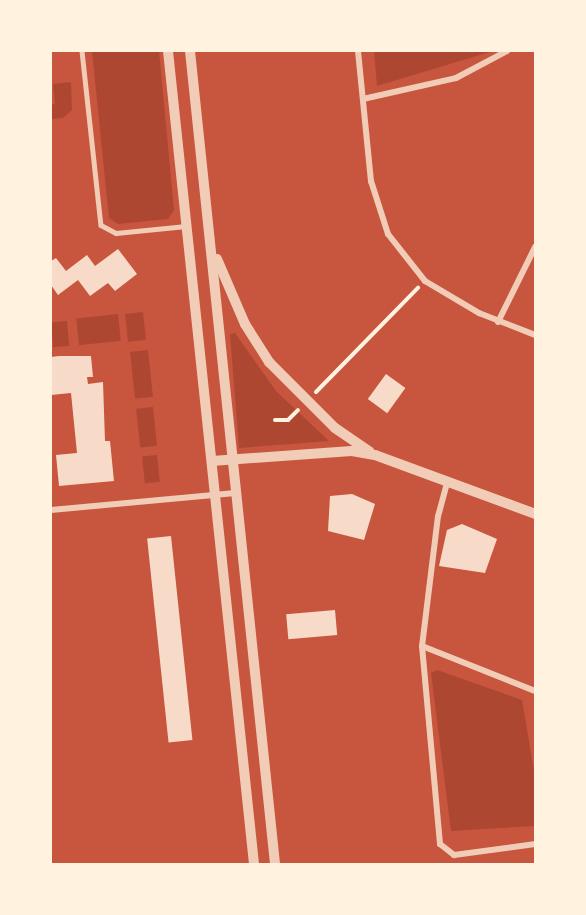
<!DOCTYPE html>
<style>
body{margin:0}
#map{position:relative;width:586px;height:915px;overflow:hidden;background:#c8553d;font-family:Raleway,sans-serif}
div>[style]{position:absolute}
.green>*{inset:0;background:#ae4732;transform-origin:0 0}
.building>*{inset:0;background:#f7dbc8;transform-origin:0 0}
.path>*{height:4px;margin:-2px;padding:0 2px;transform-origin:2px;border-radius:2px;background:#fff3e0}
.service>*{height:4.5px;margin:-2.25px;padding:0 2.25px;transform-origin:2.25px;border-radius:2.25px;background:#f1ccb7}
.minor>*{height:6px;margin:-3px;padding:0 3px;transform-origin:3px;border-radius:3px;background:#f1ccb7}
.tertiary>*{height:10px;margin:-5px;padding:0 5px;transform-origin:5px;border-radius:5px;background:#f1ccb7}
span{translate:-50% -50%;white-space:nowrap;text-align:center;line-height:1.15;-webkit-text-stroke:6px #fff3e0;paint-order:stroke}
.frame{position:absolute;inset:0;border:52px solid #fff3e0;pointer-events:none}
</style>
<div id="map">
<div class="green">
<i style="clip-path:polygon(92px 51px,159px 51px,174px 210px,168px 219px,118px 224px,109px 218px)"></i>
<i style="clip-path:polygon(374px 51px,493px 51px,377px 86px)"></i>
<i style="clip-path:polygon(71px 82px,72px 110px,63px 118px,51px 119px,51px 105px,55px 104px,53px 84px)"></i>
<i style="left:143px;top:312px;width:28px;height:18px;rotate:84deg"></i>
<i style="left:118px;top:314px;width:27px;height:42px;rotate:84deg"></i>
<i style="left:67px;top:321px;width:25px;height:16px;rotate:85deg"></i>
<i style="clip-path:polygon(235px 333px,276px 391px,329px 441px,239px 448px,230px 334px)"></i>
<i style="left:148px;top:350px;width:47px;height:18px;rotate:84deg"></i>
<i style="left:153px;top:407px;width:39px;height:17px;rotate:84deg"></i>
<i style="left:157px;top:455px;width:27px;height:15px;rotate:84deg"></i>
<i style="clip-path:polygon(437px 670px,522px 700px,535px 777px,535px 826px,451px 831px,431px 673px)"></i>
</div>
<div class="building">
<i style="clip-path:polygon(118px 249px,137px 274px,115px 291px,108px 283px,90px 296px,78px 280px,58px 295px,51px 285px,51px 261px,56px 258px,66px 271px,87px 255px,95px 266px)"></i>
<i style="clip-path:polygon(59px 356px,91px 356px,93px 377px,87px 377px,88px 384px,103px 382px,105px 441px,110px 441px,114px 481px,59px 486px,56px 455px,77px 453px,71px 393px,51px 395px,51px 357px)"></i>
<i style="left:386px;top:374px;width:24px;height:31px;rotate:36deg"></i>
<i style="clip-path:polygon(352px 494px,375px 504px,364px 540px,328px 531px,330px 496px)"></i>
<i style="clip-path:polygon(462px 524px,497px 539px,485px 573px,439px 566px,447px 530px)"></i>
<i style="left:171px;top:536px;width:205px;height:24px;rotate:84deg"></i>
<i style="left:335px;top:610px;width:25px;height:49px;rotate:85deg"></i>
</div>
<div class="path">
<i style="left:316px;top:392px;width:146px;rotate:-45.6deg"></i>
<i style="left:275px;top:420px;width:13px"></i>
<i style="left:288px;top:420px;width:14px;rotate:-45deg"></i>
</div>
<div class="service">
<i style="left:82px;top:51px;width:175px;rotate:83.8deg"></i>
<i style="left:101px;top:225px;width:17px;rotate:28deg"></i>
<i style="left:116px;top:233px;width:70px;rotate:-5.7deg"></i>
</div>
<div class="minor">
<i style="left:358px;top:51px;width:131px;rotate:84.3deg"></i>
<i style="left:371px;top:181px;width:56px;rotate:72.2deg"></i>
<i style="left:388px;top:234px;width:60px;rotate:51.8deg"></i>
<i style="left:425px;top:281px;width:63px;rotate:30.7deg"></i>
<i style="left:479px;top:313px;width:60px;rotate:21.4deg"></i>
<i style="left:363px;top:99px;width:95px;rotate:-12.7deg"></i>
<i style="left:456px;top:78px;width:58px;rotate:-27.9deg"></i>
<i style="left:498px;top:322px;width:84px;rotate:-63.7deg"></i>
<i style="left:447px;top:483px;width:34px;rotate:105deg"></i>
<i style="left:438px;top:516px;width:131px;rotate:97deg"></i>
<i style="left:422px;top:646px;width:199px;rotate:84.8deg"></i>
<i style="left:440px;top:844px;width:18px;rotate:38deg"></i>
<i style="left:454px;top:855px;width:82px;rotate:-7.7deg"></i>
<i style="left:51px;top:510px;width:185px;rotate:-5.3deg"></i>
<i style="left:422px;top:646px;width:122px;rotate:21.7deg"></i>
</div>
<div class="tertiary">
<i style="left:168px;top:51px;width:818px;rotate:83.96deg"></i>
<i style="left:190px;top:51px;width:817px;rotate:84.03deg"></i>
<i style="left:217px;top:259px;width:71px;rotate:66.7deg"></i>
<i style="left:245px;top:324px;width:45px;rotate:57.7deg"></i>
<i style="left:269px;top:362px;width:93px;rotate:45deg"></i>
<i style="left:335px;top:428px;width:42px;rotate:34.4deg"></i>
<i style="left:212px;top:461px;width:140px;rotate:-4.1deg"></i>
<i style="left:352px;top:451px;width:23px;rotate:10deg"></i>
<i style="left:375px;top:455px;width:171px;rotate:20.2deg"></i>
</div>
<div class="frame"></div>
</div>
